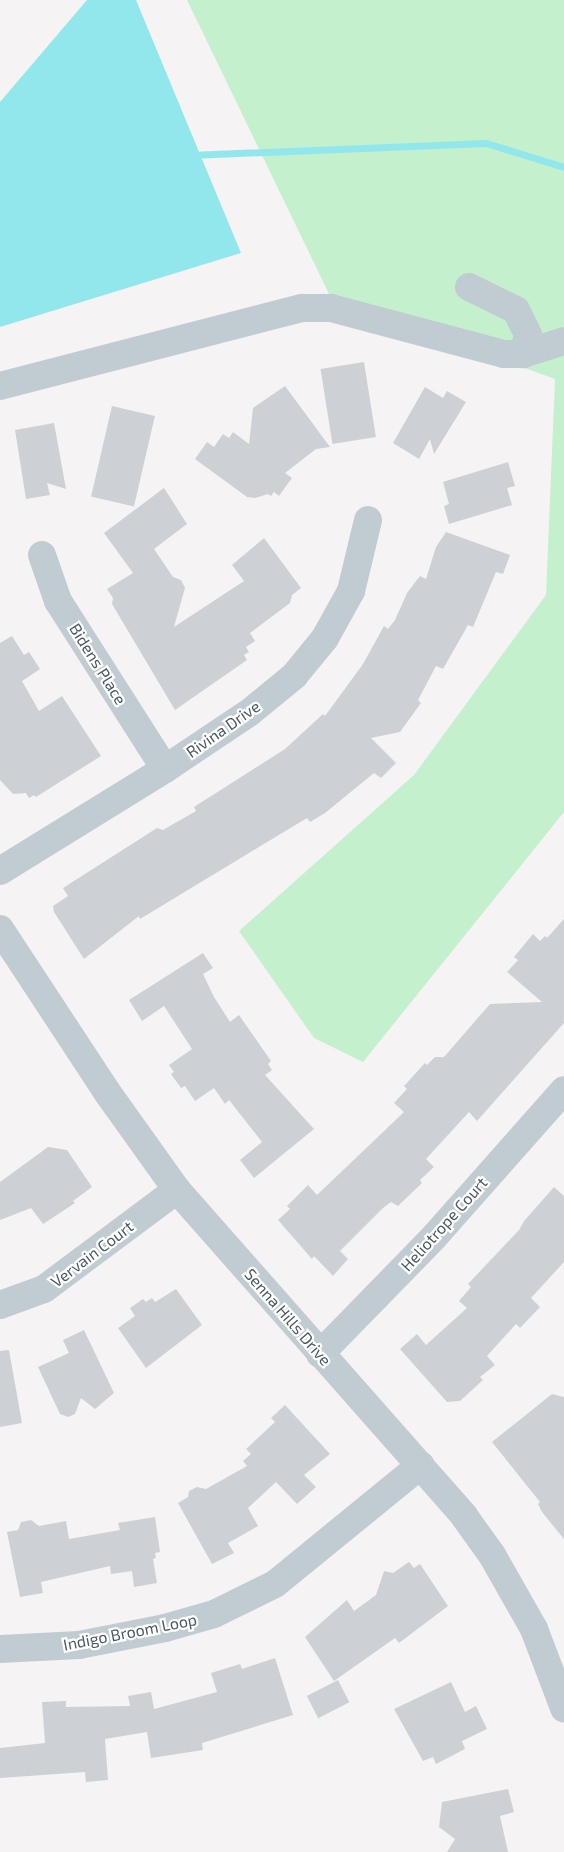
<!DOCTYPE html>
<style>
body{margin:0}
#map{position:relative;width:564px;height:1852px;overflow:hidden;background:#f5f3f3;font-family:"Exo 2",sans-serif}
div>[style]{position:absolute}
.green>*{inset:0;background:#c4f0ce}
.water>*{inset:0;background:#92e7ec}
.stream>*{height:7px;margin:-3.5px;padding:0 3.5px;transform-origin:3.5px;border-radius:3.5px;background:#92e7ec}
.building>*{inset:0;background:#cdd1d5;transform-origin:0 0}
.minor>*{height:28px;margin:-14px;padding:0 14px;transform-origin:14px;border-radius:14px;background:#c1ccd2}
span{translate:-50% -50%;white-space:nowrap;text-align:center;line-height:1.15;-webkit-text-stroke:4.5px #fff;paint-order:stroke}
.street-label{font-size:16px;color:#4a5961}
</style>
<div id="map">
<div class="green">
<i style="clip-path:polygon(187px 0,564px 0,564px 812px,363px 1062px,314px 1038px,239px 931px,414px 775px,546px 595px,555px 379px,331px 298px)"></i>
</div>
<div class="water">
<i style="clip-path:polygon(87px 0,136px 0,241px 253px,0 327px,0 102px)"></i>
</div>
<div class="stream">
<i style="left:190px;top:155px;width:296px;rotate:-2.3deg"></i>
<i style="left:486px;top:143px;width:82px;rotate:17.1deg"></i>
</div>
<div class="building">
<i style="left:364px;top:362px;width:76px;height:44px;rotate:81deg"></i>
<i style="clip-path:polygon(285px 386px,330px 447px,316px 449px,285px 473px,292px 478px,279px 496px,274px 492px,271px 496px,268px 494px,255px 498px,247px 497px,195px 459px,207px 442px,214px 447px,223px 434px,229px 438px,233px 432px,249px 444px,253px 408px)"></i>
<i style="clip-path:polygon(425px 387px,443px 398px,447px 391px,466px 402px,434px 454px,430px 439px,419px 459px,393px 443px)"></i>
<i style="left:112px;top:406px;width:44px;height:93px;rotate:13deg"></i>
<i style="clip-path:polygon(54px 423px,66px 489px,47px 483px,50px 495px,26px 499px,15px 430px)"></i>
<i style="clip-path:polygon(508px 462px,515px 486px,507px 488px,512px 505px,449px 524px,444px 506px,449px 504px,443px 482px)"></i>
<i style="clip-path:polygon(164px 488px,187px 524px,154px 549px,173px 577px,181px 580px,185px 588px,174px 627px,244px 581px,232px 565px,264px 538px,301px 588px,292px 595px,290px 603px,250px 633px,255px 641px,246px 647px,249px 652px,244px 655px,247px 660px,175px 710px,112px 604px,113px 598px,107px 589px,133px 573px,104px 533px)"></i>
<i style="clip-path:polygon(446px 532px,510px 555px,503px 574px,496px 572px,473px 627px,468px 625px,443px 669px,436px 666px,418px 700px,421px 703px,400px 732px,371px 738px,396px 763px,381px 778px,374px 773px,325px 813px,310px 822px,307px 818px,140px 919px,139px 916px,84px 959px,54px 912px,53px 906px,68px 896px,63px 888px,157px 828px,163px 830px,196px 811px,194px 807px,285px 749px,323px 714px,325px 716px,363px 664px,384px 626px,388px 629px,395px 620px,407px 593px,420px 576px,426px 579px,436px 547px)"></i>
<i style="clip-path:polygon(12px 636px,24px 655px,29px 652px,40px 669px,22px 681px,39px 711px,62px 696px,101px 756px,36px 797px,34px 795px,29px 798px,26px 793px,13px 794px,0 780px,0 643px)"></i>
<i style="clip-path:polygon(564px 919px,564px 1023px,477px 1121px,469px 1112px,426px 1159px,434px 1167px,420px 1180px,422px 1183px,398px 1206px,391px 1202px,383px 1208px,340px 1251px,348px 1259px,333px 1276px,314px 1256px,312px 1259px,278px 1220px,290px 1209px,287px 1206px,308px 1185px,317px 1195px,404px 1112px,394px 1103px,407px 1089px,404px 1086px,425px 1063px,427px 1065px,435px 1057px,444px 1057px,490px 1004px,542px 1002px,507px 972px,518px 960px,514px 957px,533px 934px,540px 941px,545px 936px,547px 938px)"></i>
<i style="clip-path:polygon(203px 953px,213px 968px,203px 974px,214px 997px,230px 1022px,239px 1015px,271px 1061px,268px 1064px,272px 1070px,265px 1075px,314px 1129px,254px 1178px,240px 1160px,262px 1142px,229px 1100px,225px 1104px,214px 1088px,195px 1101px,185px 1086px,181px 1088px,171px 1074px,174px 1072px,169px 1065px,192px 1049px,164px 1006px,142px 1021px,129px 1000px)"></i>
<i style="clip-path:polygon(48px 1147px,67px 1150px,92px 1187px,73px 1201px,75px 1203px,43px 1224px,31px 1208px,0 1220px,0 1182px)"></i>
<i style="clip-path:polygon(554px 1187px,564px 1196px,564px 1262px,531px 1298px,540px 1307px,520px 1328px,516px 1324px,487px 1356px,495px 1365px,480px 1377px,483px 1380px,460px 1401px,447px 1402px,400px 1349px,417px 1334px,426px 1345px,467px 1308px,459px 1301px,471px 1287px,468px 1284px,519px 1230px,524px 1221px)"></i>
<i style="clip-path:polygon(176px 1289px,202px 1325px,146px 1368px,118px 1328px,135px 1316px,130px 1308px,143px 1299px,146px 1302px,152px 1298px,155px 1302px)"></i>
<i style="clip-path:polygon(84px 1330px,114px 1393px,95px 1409px,81px 1398px,75px 1414px,68px 1417px,60px 1414px,38px 1367px,69px 1353px,63px 1340px)"></i>
<i style="clip-path:polygon(9px 1350px,22px 1423px,0 1427px,0 1351px)"></i>
<i style="clip-path:polygon(552px 1394px,564px 1397px,564px 1539px,542px 1512px,538px 1504px,540px 1502px,492px 1442px)"></i>
<i style="clip-path:polygon(285px 1405px,330px 1454px,304px 1475px,316px 1487px,297px 1504px,276px 1482px,248px 1508px,258px 1526px,228px 1543px,234px 1553px,212px 1564px,178px 1503px,188px 1497px,189px 1491px,197px 1487px,206px 1489px,247px 1466px,243px 1461px,251px 1454px,246px 1449px,275px 1422px,271px 1418px)"></i>
<i style="clip-path:polygon(155px 1517px,160px 1552px,155px 1553px,156px 1558px,153px 1559px,157px 1583px,134px 1587px,132px 1571px,111px 1574px,110px 1566px,41px 1582px,43px 1593px,20px 1597px,7px 1532px,18px 1530px,21px 1522px,31px 1520px,39px 1526px,66px 1521px,69px 1539px,120px 1530px,118px 1523px)"></i>
<i style="clip-path:polygon(409px 1562px,414px 1568px,420px 1564px,448px 1606px,399px 1643px,395px 1638px,334px 1681px,305px 1637px,347px 1600px,354px 1611px,376px 1595px,384px 1571px,393px 1573px)"></i>
<i style="clip-path:polygon(275px 1658px,293px 1715px,202px 1743px,203px 1750px,151px 1758px,147px 1732px,105px 1739px,108px 1780px,86px 1782px,85px 1772px,0 1778px,0 1748px,45px 1743px,42px 1702px,66px 1701px,66px 1707px,130px 1706px,128px 1696px,151px 1692px,154px 1709px,217px 1692px,211px 1673px,240px 1664px,242px 1669px)"></i>
<i style="left:338px;top:1680px;width:25px;height:35px;rotate:63deg"></i>
<i style="clip-path:polygon(451px 1682px,465px 1712px,476px 1706px,487px 1729px,462px 1741px,465px 1749px,436px 1764px,433px 1757px,423px 1761px,394px 1709px)"></i>
<i style="clip-path:polygon(508px 1789px,514px 1812px,500px 1816px,508px 1852px,447px 1852px,455px 1839px,439px 1827px,442px 1802px)"></i>
</div>
<div class="minor">
<i style="left:469px;top:287px;width:52px;rotate:26.1deg"></i>
<i style="left:516px;top:310px;width:28px;rotate:64deg"></i>
<i style="left:528px;top:335px;width:20px;rotate:105deg"></i>
<i style="left:0;top:386px;width:312px;rotate:-14.5deg"></i>
<i style="left:302px;top:308px;width:29px"></i>
<i style="left:331px;top:308px;width:179px;rotate:14.9deg"></i>
<i style="left:504px;top:354px;width:19px"></i>
<i style="left:523px;top:354px;width:43px;rotate:-17.6deg"></i>
<i style="left:42px;top:555px;width:49px;rotate:70.8deg"></i>
<i style="left:58px;top:601px;width:199px;rotate:57.5deg"></i>
<i style="left:0;top:871px;width:194px;rotate:-31.7deg"></i>
<i style="left:165px;top:769px;width:102px;rotate:-33.8deg"></i>
<i style="left:250px;top:712px;width:57px;rotate:-39.3deg"></i>
<i style="left:294px;top:676px;width:49px;rotate:-50.8deg"></i>
<i style="left:325px;top:638px;width:54px;rotate:-61deg"></i>
<i style="left:351px;top:591px;width:73px;rotate:-76.5deg"></i>
<i style="left:0;top:929px;width:195px;rotate:56.7deg"></i>
<i style="left:107px;top:1092px;width:120px;rotate:54.5deg"></i>
<i style="left:177px;top:1190px;width:434px;rotate:48.6deg"></i>
<i style="left:464px;top:1516px;width:48px;rotate:54.3deg"></i>
<i style="left:492px;top:1555px;width:85px;rotate:60.4deg"></i>
<i style="left:534px;top:1629px;width:85px;rotate:69.2deg"></i>
<i style="left:0;top:1305px;width:47px;rotate:-20deg"></i>
<i style="left:44px;top:1289px;width:166px;rotate:-36.7deg"></i>
<i style="left:320px;top:1354px;width:163px;rotate:-45.7deg"></i>
<i style="left:434px;top:1237px;width:196px;rotate:-48.5deg"></i>
<i style="left:0;top:1649px;width:79px;rotate:-2.9deg"></i>
<i style="left:79px;top:1645px;width:88px;rotate:-11.2deg"></i>
<i style="left:165px;top:1628px;width:51px;rotate:-15.9deg"></i>
<i style="left:214px;top:1614px;width:68px;rotate:-26.2deg"></i>
<i style="left:275px;top:1584px;width:188px;rotate:-39.2deg"></i>
</div>
<div class="street-label">
<span style="left:98px;top:664px;rotate:58deg">Bidens Place</span>
<span style="left:223px;top:729px;rotate:-35deg">Rivina Drive</span>
<span style="left:444px;top:1224px;rotate:-48deg">Heliotrope Court</span>
<span style="left:92px;top:1254px;rotate:-37deg">Vervain Court</span>
<span style="left:288px;top:1317px;rotate:49deg">Senna Hills Drive</span>
<span style="left:130px;top:1632px;rotate:-11deg">Indigo Broom Loop</span>
</div>
</div>
